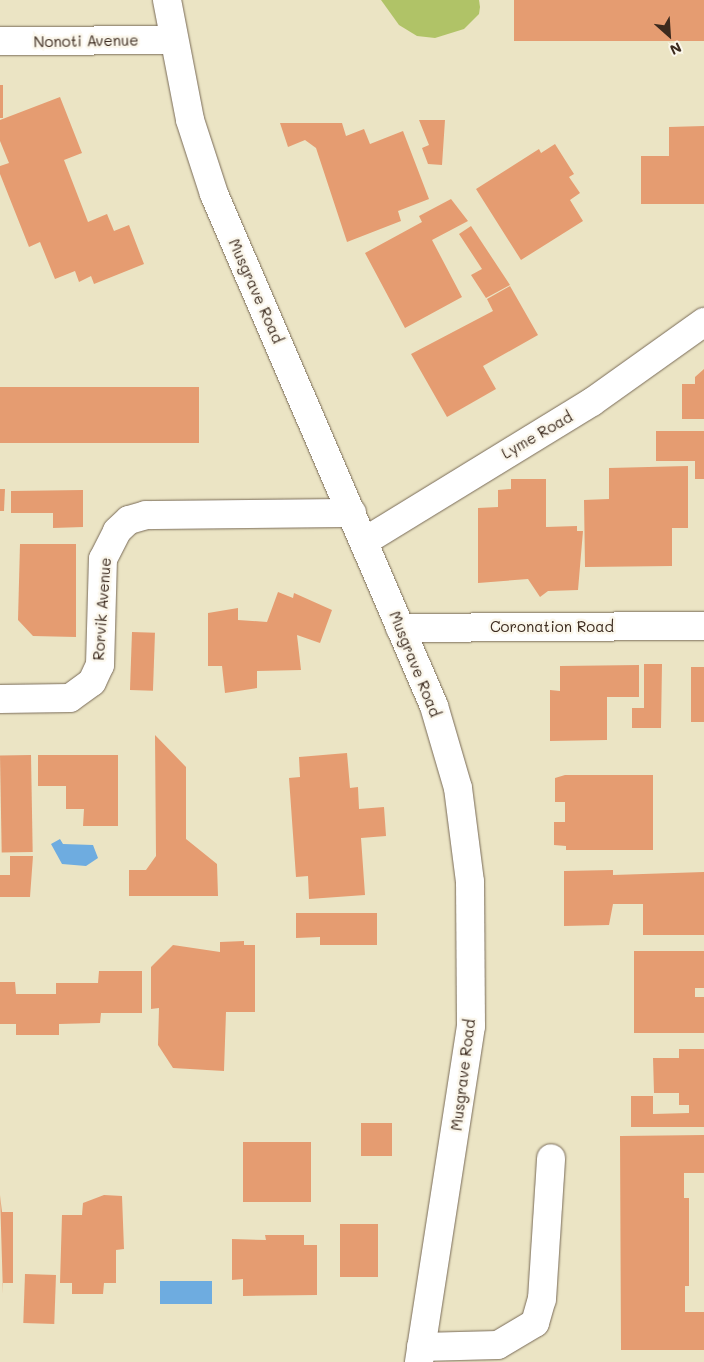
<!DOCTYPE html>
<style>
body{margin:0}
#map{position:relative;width:704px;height:1362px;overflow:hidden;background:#ebe4c4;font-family:Mali,sans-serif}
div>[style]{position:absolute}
.green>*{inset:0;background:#b0c367}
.water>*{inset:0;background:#6eace0;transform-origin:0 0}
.building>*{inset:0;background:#e59c71;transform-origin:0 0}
.roads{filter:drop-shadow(0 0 1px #796b58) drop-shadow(0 0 1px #796b58)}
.minor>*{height:28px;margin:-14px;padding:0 14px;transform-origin:14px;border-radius:14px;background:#fff}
span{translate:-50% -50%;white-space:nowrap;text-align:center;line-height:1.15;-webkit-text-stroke:5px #fbf7ec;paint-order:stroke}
.street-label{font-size:15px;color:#3b2a1e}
.north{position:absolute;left:644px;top:10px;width:50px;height:50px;-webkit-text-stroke:4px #fbf7ec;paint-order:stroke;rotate:154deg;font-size:14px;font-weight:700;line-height:20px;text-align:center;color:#3b2a1e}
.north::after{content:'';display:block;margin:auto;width:18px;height:22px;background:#3b2a1e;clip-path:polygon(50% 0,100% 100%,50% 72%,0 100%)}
</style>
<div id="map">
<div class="green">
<i style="clip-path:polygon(381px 0,479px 0,480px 7px,479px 14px,464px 29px,435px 38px,417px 36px,399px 25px)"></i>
</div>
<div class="water">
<i style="clip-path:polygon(60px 839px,63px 844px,93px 845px,98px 858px,86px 866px,62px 864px,51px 844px)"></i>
<i style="left:160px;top:1281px;width:52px;height:23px"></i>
</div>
<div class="building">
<i style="left:514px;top:0;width:190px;height:41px"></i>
<i style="left:0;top:85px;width:3px;height:33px"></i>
<i style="clip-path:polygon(60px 97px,82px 153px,64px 160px,88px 222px,107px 214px,114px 231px,129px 225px,144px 264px,94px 284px,91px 276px,79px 282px,75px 271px,55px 279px,40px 242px,29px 247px,0 174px,0 166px,9px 163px,0 141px,0 120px)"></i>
<i style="clip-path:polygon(419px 120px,445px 120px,442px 165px,428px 164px,422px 148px,429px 145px)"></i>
<i style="clip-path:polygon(280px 123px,342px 123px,346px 136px,364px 129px,370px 144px,403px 131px,429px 199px,398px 211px,401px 221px,347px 242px,316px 148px,305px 140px,288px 147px)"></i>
<i style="clip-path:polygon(704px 126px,704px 204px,641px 204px,641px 156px,669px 156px,669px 127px)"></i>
<i style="clip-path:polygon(555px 144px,574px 174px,569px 177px,580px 193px,570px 200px,583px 221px,521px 260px,476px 189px,539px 149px,541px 153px)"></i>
<i style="clip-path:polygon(451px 199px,468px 221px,432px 240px,462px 297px,405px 328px,365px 253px,422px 222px,419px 216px)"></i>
<i style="clip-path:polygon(471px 226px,510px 285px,486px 298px,471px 275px,482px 269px,459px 234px)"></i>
<i style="clip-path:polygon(510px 286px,538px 335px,483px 366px,496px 389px,447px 417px,411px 354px,493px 311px,487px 299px)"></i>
<i style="clip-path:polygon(704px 369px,704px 419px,682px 419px,682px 384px,695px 384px,695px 377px)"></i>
<i style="left:0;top:387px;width:199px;height:56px"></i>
<i style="clip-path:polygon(656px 431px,704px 431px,704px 479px,695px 479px,695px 461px,656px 461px)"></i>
<i style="clip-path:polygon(688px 466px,688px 528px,672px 528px,672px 566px,585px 567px,584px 500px,609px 499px,609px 468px)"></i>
<i style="clip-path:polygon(511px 479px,546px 479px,546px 527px,577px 526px,577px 531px,583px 531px,578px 590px,548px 591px,540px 597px,528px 579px,478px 583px,478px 508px,498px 507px,498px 490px,511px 489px)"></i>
<i style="clip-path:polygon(0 489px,5px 489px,4px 511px,0 511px)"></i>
<i style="clip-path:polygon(83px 490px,83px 527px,53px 528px,53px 513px,11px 513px,11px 491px)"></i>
<i style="clip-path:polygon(20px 544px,76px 544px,76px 637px,33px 636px,18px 620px)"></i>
<i style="clip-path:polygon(278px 592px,293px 598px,294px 593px,332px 610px,320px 643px,297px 635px,301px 670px,257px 671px,257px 688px,225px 693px,222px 666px,208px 666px,208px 613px,238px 608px,238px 620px,267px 622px)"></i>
<i style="left:132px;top:632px;width:23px;height:58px;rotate:2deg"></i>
<i style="clip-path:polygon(644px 664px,662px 664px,661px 728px,632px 728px,632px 708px,644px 708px)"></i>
<i style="clip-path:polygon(639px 665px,639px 697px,607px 697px,607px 740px,550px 741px,550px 690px,560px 691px,560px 666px)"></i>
<i style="left:691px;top:667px;width:13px;height:55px"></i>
<i style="clip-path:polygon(155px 735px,186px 767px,186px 839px,217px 864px,218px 896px,129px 896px,129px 870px,146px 870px,156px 856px)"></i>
<i style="clip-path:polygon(347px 753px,350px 788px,358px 787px,359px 809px,384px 807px,386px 836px,361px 838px,365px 895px,309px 899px,308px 876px,296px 877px,289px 778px,300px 777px,299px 757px)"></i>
<i style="left:31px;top:755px;width:97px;height:31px;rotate:89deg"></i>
<i style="clip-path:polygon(38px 755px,118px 755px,118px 826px,83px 826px,84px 809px,66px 809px,66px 786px,38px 786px)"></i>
<i style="clip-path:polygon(565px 775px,653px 775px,653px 850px,566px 850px,566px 846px,554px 845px,554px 822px,565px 822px,565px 802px,555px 802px,555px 778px)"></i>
<i style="clip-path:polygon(10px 856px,33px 856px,30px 897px,0 897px,0 875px,10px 875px)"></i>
<i style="clip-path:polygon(613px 870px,613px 875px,704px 872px,704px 935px,643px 935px,643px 904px,613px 904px,609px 925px,564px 926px,564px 871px)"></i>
<i style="clip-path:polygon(296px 913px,377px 913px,377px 945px,320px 945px,320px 937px,296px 938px)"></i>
<i style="clip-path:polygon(244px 941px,244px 945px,255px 945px,255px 1012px,226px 1012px,224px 1071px,173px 1068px,158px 1045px,159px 1008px,151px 1009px,151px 967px,173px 945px,220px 952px,220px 942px)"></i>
<i style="clip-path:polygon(634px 951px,704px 951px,704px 988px,695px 988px,695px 997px,704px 997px,704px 1033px,634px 1033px)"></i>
<i style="clip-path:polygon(99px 971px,142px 971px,142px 1013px,101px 1013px,100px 1023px,59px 1024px,59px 1035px,16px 1035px,16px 1024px,0 1024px,0 982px,15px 982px,16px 994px,56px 994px,56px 983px,98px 983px)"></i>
<i style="clip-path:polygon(679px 1049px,704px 1049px,704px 1127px,631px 1127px,631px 1096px,653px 1096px,653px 1114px,689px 1113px,689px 1105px,679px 1105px,679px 1093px,654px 1093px,653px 1058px,679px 1058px)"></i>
<i style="left:361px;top:1123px;width:31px;height:33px"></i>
<i style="clip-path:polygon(704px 1135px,704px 1173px,684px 1173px,684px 1198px,689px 1198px,689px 1286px,685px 1286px,685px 1312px,704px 1312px,704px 1350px,621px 1350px,620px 1136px)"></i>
<i style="left:243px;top:1142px;width:68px;height:60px"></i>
<i style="clip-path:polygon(0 1195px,2px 1212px,13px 1212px,13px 1283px,3px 1283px,3px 1294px)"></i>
<i style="clip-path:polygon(104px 1195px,122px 1196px,124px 1249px,116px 1250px,116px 1283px,104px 1283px,103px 1294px,72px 1294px,72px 1283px,60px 1283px,62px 1215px,82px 1215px,83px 1203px)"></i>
<i style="left:340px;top:1224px;width:38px;height:53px"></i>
<i style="clip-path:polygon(265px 1235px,304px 1235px,304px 1245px,317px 1245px,317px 1295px,243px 1296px,243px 1279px,232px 1280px,232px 1239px,266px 1240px)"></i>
<i style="left:25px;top:1274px;width:31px;height:49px;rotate:2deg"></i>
</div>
<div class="roads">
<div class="minor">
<i style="left:167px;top:0;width:122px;rotate:79.1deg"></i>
<i style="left:190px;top:120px;width:78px;rotate:72deg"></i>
<i style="left:214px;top:194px;width:557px;rotate:66.75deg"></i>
<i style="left:434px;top:706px;width:85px;rotate:73.7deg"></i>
<i style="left:458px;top:788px;width:95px;rotate:82.7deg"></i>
<i style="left:470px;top:882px;width:144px;rotate:89.6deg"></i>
<i style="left:471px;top:1026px;width:340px;rotate:98.8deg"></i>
<i style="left:0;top:41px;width:171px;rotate:-0.3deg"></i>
<i style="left:365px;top:541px;width:266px;rotate:-31.5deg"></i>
<i style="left:592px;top:402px;width:138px;rotate:-35.5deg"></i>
<i style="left:400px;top:628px;width:304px;rotate:-0.4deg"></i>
<i style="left:0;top:699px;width:70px;rotate:-0.8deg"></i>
<i style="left:70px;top:698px;width:27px;rotate:-36deg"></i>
<i style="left:92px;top:682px;width:19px;rotate:-65deg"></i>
<i style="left:100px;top:665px;width:106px;rotate:-88.4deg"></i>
<i style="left:103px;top:559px;width:31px;rotate:-63deg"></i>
<i style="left:117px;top:531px;width:16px;rotate:-43deg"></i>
<i style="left:129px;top:520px;width:18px;rotate:-16deg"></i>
<i style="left:146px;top:515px;width:206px;rotate:-0.6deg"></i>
<i style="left:421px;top:1347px;width:77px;rotate:-1.5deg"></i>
<i style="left:498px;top:1345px;width:43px;rotate:-30.7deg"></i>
<i style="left:535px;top:1323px;width:25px;rotate:-74deg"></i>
<i style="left:542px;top:1299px;width:141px;rotate:-86.3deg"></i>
</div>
</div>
<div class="street-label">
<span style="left:86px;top:41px;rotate:-1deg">Nonoti Avenue</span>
<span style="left:256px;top:291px;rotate:66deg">Musgrave Road</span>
<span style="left:537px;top:435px;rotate:-30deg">Lyme Road</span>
<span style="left:102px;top:609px;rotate:-86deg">Rorvik Avenue</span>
<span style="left:552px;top:627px">Coronation Road</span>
<span style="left:415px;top:664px;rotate:68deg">Musgrave Road</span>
<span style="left:463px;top:1075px;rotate:-83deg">Musgrave Road</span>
</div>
<div class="north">N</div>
</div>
